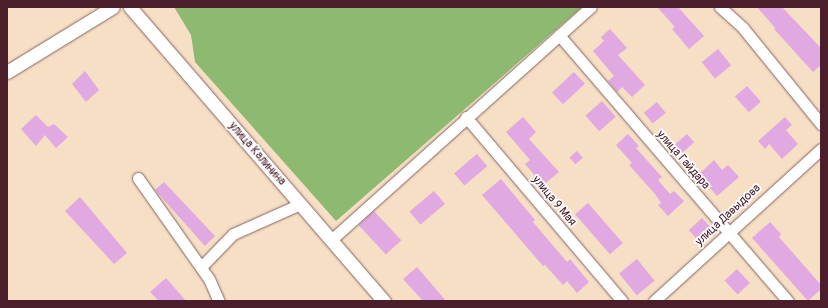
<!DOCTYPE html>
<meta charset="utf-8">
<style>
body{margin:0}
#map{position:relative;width:828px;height:308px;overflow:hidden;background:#f6dfc5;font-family:Pangolin,sans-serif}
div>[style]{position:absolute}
.forest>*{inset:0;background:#8db971}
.building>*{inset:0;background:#e0a9e1;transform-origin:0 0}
.roads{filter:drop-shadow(0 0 1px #866261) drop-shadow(0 0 1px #866261)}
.minor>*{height:11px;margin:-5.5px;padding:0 5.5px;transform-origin:5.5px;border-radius:5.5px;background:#fff}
.tertiary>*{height:13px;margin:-6.5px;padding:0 6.5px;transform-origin:6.5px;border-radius:6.5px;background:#fff}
span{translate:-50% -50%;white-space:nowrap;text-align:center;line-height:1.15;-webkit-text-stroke:3.5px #fff;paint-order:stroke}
.street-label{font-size:12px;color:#4a1f2b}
.frame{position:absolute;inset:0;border:8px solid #4a1f2b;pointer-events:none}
</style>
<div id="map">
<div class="forest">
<i style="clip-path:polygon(174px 7px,582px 7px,336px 221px,195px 62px,191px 35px)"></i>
</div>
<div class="building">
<i style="clip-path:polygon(657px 7px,678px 7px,704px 36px,689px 49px,672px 29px,675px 27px)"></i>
<i style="clip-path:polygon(757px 7px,782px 7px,821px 48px,821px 65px,813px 72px,774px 29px,775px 28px)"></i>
<i style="clip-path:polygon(610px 29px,627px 48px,618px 55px,645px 85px,632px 97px,622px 87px,617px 92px,608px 81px,614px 76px,593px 51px,604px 41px,601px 37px)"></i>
<i style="left:718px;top:49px;width:21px;height:21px;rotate:51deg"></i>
<i style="clip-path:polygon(85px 71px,99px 90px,86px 102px,72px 84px)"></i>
<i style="left:574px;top:72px;width:16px;height:30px;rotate:47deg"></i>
<i style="left:747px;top:86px;width:21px;height:16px;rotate:49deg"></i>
<i style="left:602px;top:101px;width:21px;height:22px;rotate:49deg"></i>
<i style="left:657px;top:102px;width:14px;height:17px;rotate:51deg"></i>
<i style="clip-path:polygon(36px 115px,48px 127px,54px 124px,68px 137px,56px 148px,45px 135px,36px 146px,21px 129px)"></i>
<i style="clip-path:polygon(523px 117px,536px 132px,529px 139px,559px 172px,543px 185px,525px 164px,530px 160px,506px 132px)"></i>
<i style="clip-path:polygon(785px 117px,792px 125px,786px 130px,798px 144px,782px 159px,769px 144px,765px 149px,758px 141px)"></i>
<i style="clip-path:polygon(628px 134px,639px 146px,636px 148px,662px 177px,658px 180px,670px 194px,674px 191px,684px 201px,668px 216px,658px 205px,661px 203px,655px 194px,629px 165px,632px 163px,616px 145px)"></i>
<i style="left:687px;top:134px;width:11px;height:18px;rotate:49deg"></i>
<i style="left:577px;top:151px;width:9px;height:10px;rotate:49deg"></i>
<i style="left:477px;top:154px;width:16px;height:30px;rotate:50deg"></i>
<i style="clip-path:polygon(714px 160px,722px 170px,728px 165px,739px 177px,717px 196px,698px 175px)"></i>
<i style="clip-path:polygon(501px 179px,535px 220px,533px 222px,567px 262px,570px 259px,589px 282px,577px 293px,567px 281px,563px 285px,545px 265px,543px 266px,482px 195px)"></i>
<i style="clip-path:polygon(164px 182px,215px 236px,205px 246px,155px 190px)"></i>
<i style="left:434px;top:191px;width:17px;height:32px;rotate:50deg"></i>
<i style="clip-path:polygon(80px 197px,127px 253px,114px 264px,65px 211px)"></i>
<i style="left:588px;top:203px;width:53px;height:17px;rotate:49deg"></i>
<i style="left:374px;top:211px;width:40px;height:21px;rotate:47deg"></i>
<i style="left:702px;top:218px;width:16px;height:18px;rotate:47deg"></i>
<i style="clip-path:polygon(770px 222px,781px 234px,779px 237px,821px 285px,821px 289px,808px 301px,752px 238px)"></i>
<i style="left:637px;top:259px;width:28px;height:23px;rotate:51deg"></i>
<i style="clip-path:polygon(417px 267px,446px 301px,423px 301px,403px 279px)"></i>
<i style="left:737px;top:269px;width:19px;height:17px;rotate:47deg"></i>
<i style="clip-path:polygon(166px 278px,186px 301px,159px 301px,150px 292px)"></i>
</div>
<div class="roads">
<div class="minor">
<i style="left:720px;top:7px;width:31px;rotate:42deg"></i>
<i style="left:743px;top:28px;width:124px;rotate:50.9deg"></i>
<i style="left:559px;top:35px;width:351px;rotate:49.3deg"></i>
<i style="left:466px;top:117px;width:241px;rotate:49.7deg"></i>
<i style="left:138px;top:178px;width:123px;rotate:54.9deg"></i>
<i style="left:209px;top:279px;width:24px;rotate:66deg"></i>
<i style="left:331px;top:240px;width:349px;rotate:-41.9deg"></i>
<i style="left:201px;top:267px;width:46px;rotate:-45.9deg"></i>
<i style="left:233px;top:234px;width:73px;rotate:-24.1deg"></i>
<i style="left:654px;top:301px;width:226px;rotate:-42.3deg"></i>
</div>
<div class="tertiary">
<i style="left:130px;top:7px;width:389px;rotate:49.2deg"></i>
<i style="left:7px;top:72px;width:124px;rotate:-31.5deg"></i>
</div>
</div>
<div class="street-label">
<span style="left:257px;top:154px;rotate:49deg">улица Калинина</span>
<span style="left:683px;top:160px;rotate:49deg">улица Гайдара</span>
<span style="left:554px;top:201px;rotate:50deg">улица 9 Мая</span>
<span style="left:728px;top:215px;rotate:-43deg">улица Давыдова</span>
</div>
<div class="frame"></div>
</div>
